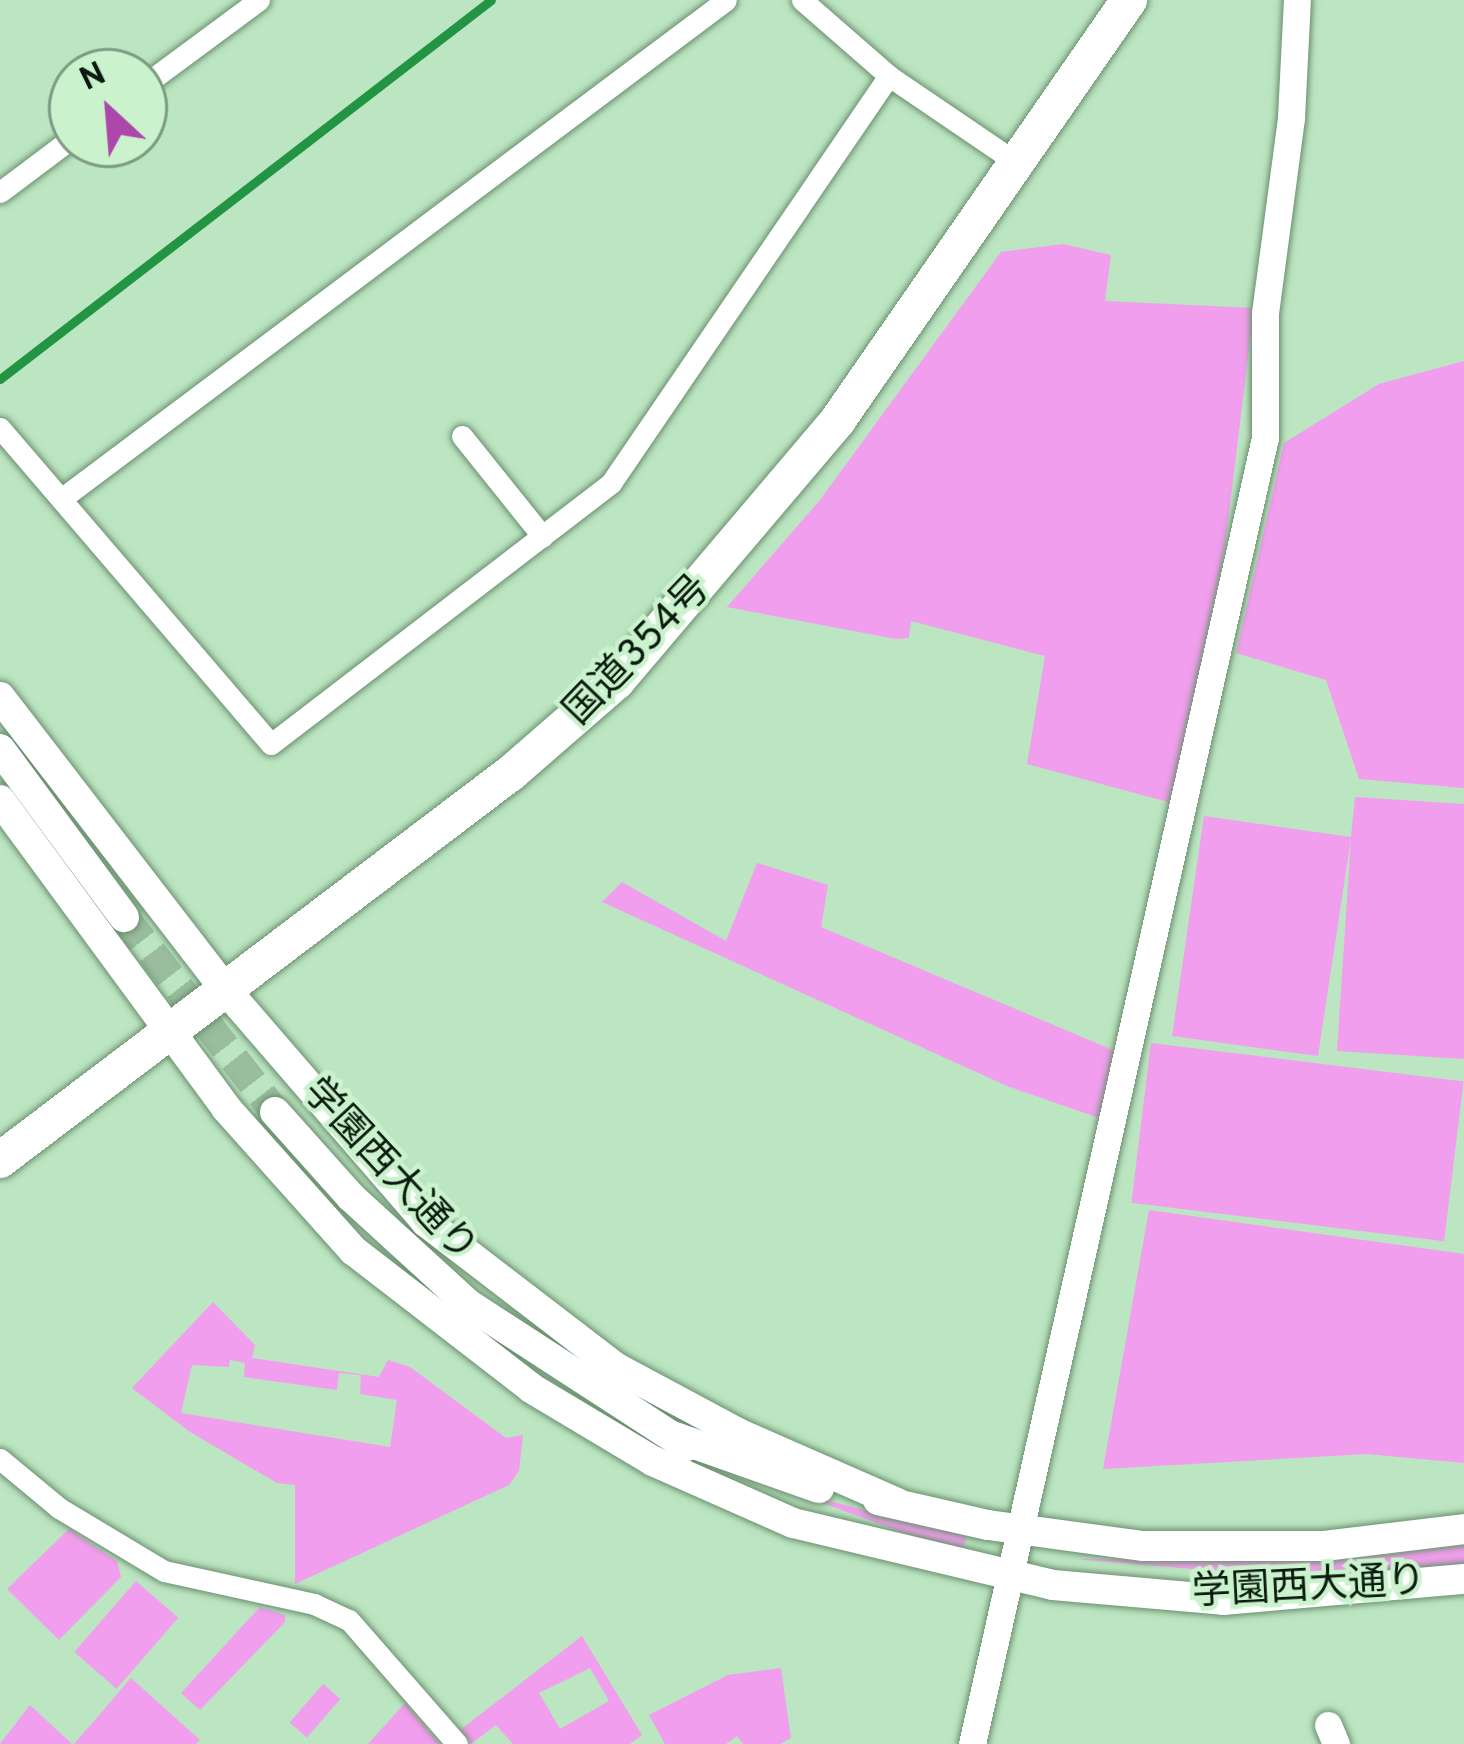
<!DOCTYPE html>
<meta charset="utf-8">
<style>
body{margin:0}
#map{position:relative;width:1464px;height:1744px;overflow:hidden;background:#bce5c1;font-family:Overpass,"Noto Sans JP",sans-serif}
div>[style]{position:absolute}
.green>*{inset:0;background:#f29eee;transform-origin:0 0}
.stream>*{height:9px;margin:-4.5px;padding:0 4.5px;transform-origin:4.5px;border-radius:4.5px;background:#229443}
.secondary-tunnel>*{height:30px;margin-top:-15px;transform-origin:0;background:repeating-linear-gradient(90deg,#99bd9d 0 30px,transparent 0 45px)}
.roads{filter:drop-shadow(0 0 3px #6a906f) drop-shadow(0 0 3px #6a906f)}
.minor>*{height:21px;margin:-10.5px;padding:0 10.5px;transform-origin:10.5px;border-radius:10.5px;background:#fff}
.tertiary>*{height:27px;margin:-13.5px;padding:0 13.5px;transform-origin:13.5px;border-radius:13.5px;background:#fff}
.secondary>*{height:30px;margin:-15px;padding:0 15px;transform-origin:15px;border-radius:15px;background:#fff}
.trunk>*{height:36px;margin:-18px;padding:0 18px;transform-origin:18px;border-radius:18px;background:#fff}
span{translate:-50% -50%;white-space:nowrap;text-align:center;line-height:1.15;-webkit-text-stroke:9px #c9f2cd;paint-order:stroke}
.street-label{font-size:39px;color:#0c1b0f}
.north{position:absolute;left:48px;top:48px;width:120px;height:120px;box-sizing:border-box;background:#c9f2cd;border:3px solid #7d9c81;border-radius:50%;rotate:334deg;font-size:33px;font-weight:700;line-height:48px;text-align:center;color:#0c1b0f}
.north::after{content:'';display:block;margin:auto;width:42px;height:54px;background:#ad47ac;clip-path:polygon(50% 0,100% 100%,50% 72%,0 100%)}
</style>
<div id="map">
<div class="green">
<i style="clip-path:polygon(1063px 244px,1111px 255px,1105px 301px,1254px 308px,1224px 554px,1172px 803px,1027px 764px,1045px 656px,911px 621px,909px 638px,896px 639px,727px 607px,820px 500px,1001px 252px)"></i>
<i style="clip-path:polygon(1464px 361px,1464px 788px,1359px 779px,1326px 680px,1236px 653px,1284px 443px,1379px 384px)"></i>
<i style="clip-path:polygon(1355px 797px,1464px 804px,1464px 1059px,1337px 1051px,1351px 838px,1318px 1056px,1172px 1036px,1204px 816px,1351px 837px)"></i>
<i style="clip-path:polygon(757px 863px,828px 885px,821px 927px,1120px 1053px,1102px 1119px,1007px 1086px,602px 902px,622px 882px,726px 941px)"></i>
<i style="left:1151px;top:1043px;width:315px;height:161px;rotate:7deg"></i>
<i style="clip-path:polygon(1149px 1210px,1464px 1254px,1464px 1463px,1367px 1454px,1103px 1469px)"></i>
<i style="clip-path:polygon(evenodd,213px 1302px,255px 1345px,252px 1358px,379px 1377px,388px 1360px,410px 1367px,506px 1438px,523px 1435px,519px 1471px,509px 1485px,295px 1584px,295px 1485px,277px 1483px,190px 1432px,132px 1388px,213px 1302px,230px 1360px,245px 1363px,244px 1377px,337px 1390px,339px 1373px,361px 1375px,360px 1394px,397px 1400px,390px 1447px,181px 1413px,192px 1365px,229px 1367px,230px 1360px)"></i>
<i style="clip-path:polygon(750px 1476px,817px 1498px,967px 1536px,961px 1554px)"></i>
<i style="clip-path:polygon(69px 1529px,117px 1561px,121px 1577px,59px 1640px,7px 1589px)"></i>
<i style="clip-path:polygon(1464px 1545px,1464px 1565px,1322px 1580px,1075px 1559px,1332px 1561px)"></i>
<i style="left:136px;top:1581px;width:56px;height:94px;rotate:41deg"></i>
<i style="clip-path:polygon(260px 1607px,285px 1615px,285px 1622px,200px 1710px,181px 1693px)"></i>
<i style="clip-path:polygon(evenodd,582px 1636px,642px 1735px,630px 1744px,513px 1744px,496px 1725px,471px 1744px,460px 1730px,582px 1636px,590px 1668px,609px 1701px,560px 1729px,539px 1693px,590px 1668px)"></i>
<i style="clip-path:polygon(781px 1668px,791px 1738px,780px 1744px,743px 1744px,737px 1736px,726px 1744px,665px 1744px,649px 1715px,728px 1675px)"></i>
<i style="clip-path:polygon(131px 1678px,200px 1740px,196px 1744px,74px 1744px)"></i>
<i style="left:323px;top:1684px;width:23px;height:51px;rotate:41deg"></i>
<i style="clip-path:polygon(405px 1703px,440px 1744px,368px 1744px)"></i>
<i style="clip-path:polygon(30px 1705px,72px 1744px,0 1744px)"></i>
</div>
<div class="stream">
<i style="left:0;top:379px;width:620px;rotate:-37.66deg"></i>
</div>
<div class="secondary-tunnel">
<i style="left:124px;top:917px;width:247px;rotate:52.2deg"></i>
</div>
<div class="roads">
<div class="minor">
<i style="left:802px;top:0;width:116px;rotate:41.1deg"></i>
<i style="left:889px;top:76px;width:155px;rotate:34.2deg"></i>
<i style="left:144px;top:85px;width:143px;rotate:-36.5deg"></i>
<i style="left:0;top:192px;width:90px;rotate:-36.9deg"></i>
<i style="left:0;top:428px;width:416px;rotate:49.4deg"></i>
<i style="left:271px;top:744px;width:429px;rotate:-37.5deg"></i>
<i style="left:611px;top:483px;width:493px;rotate:-55.7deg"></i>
<i style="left:462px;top:436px;width:129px;rotate:51.3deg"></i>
<i style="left:61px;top:499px;width:831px;rotate:-36.88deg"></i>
<i style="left:0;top:1459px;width:77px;rotate:39.7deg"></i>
<i style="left:59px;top:1508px;width:122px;rotate:31deg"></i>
<i style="left:164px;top:1571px;width:154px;rotate:12.4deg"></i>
<i style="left:314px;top:1604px;width:38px;rotate:25deg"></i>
<i style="left:349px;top:1620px;width:164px;rotate:48.9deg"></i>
</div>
<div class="tertiary">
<i style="left:1328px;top:1725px;width:21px;rotate:67deg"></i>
<i style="left:972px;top:1744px;width:1338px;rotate:-77.36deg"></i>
<i style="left:1265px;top:438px;width:125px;rotate:-90deg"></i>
<i style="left:1265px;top:313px;width:198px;rotate:-82.4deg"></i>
<i style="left:1291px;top:117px;width:117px;rotate:-87.1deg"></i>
</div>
<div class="secondary">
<i style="left:0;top:697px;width:369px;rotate:52.4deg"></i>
<i style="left:225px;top:989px;width:308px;rotate:49.2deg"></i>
<i style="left:426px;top:1222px;width:238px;rotate:37.5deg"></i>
<i style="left:615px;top:1367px;width:142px;rotate:28.2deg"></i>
<i style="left:740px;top:1434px;width:171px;rotate:23.7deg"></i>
<i style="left:0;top:749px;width:209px;rotate:53.6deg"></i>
<i style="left:0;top:800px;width:382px;rotate:53.7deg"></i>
<i style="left:226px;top:1108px;width:192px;rotate:48.2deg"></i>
<i style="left:354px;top:1251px;width:224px;rotate:37.7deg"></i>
<i style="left:531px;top:1388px;width:142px;rotate:30.9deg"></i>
<i style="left:653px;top:1461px;width:153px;rotate:23.9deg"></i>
<i style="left:793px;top:1523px;width:267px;rotate:13.4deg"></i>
<i style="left:1053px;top:1585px;width:171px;rotate:5deg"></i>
<i style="left:1223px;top:1600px;width:242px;rotate:-5deg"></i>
<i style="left:275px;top:1112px;width:114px;rotate:48.2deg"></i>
<i style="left:351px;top:1197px;width:159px;rotate:42.4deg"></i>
<i style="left:468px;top:1304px;width:261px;rotate:33deg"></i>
<i style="left:672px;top:1436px;width:156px;rotate:19.5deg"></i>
<i style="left:878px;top:1500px;width:113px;rotate:12.8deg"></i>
<i style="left:988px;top:1525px;width:157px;rotate:7.7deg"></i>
<i style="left:1144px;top:1546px;width:180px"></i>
<i style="left:1324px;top:1546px;width:141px;rotate:-6.9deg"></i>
</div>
<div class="trunk">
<i style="left:0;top:1160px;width:641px;rotate:-37.14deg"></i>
<i style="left:511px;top:773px;width:140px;rotate:-41deg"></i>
<i style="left:617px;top:681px;width:342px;rotate:-49.7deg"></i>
<i style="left:838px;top:420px;width:511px;rotate:-55.28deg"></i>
</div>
</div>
<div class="street-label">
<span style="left:639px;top:652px;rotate:-46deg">国道354号</span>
<span style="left:388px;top:1172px;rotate:47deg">学園西大通り</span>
<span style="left:1309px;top:1589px;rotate:-3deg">学園西大通り</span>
</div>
<div class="north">N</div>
</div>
